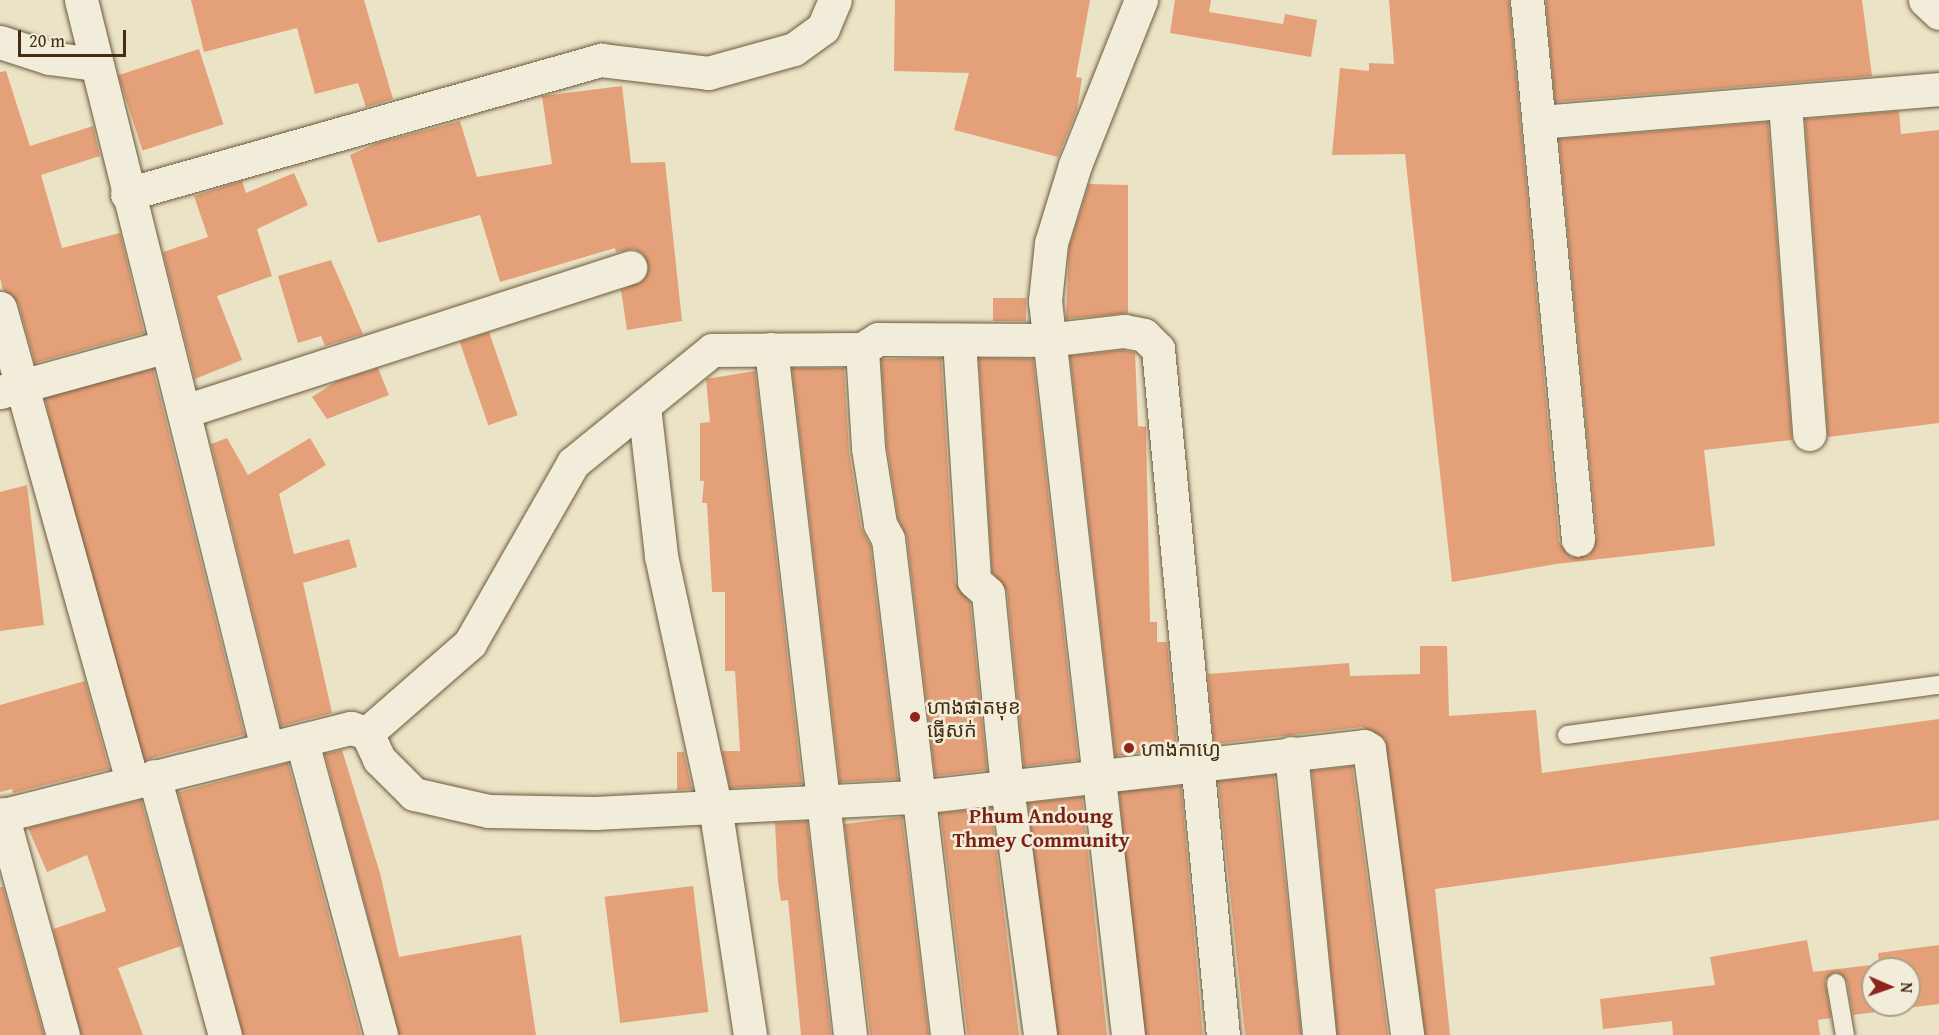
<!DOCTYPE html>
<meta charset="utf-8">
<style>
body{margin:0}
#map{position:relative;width:1939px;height:1035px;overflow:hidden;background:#ebe3c6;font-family:"Gentium Book Plus","Noto Sans Khmer",serif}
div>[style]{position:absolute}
.building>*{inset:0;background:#e4a079;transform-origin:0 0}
.roads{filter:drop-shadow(0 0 2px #6e5a3d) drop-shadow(0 0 2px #6e5a3d)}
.service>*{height:18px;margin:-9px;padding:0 9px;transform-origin:9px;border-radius:9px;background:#f2edda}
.minor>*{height:33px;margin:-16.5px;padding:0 16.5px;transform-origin:16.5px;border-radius:16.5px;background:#f2edda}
.dots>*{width:16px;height:16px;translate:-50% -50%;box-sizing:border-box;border:3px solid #f2edda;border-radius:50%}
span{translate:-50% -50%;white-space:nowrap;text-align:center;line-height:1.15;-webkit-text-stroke:5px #f2edda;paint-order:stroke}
.poi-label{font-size:20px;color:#452d0f}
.left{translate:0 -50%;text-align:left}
.neighbourhood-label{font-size:21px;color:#7a1f14;font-weight:700}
.north{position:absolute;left:1861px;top:957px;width:60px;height:60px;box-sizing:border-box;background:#f2edda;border:2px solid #ada089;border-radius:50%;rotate:92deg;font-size:16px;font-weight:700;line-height:24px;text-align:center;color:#452d0f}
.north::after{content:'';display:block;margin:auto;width:21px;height:27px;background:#8f2418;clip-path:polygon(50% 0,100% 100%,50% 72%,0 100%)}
.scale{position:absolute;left:18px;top:30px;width:108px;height:27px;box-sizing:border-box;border:3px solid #452d0f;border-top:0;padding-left:8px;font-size:18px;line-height:21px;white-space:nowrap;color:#452d0f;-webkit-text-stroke:4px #f2edda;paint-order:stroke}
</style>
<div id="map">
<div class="building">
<i style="clip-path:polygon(191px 0,364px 0,393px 99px,366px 107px,358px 83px,315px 94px,297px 28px,204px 52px)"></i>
<i style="clip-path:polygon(895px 0,1090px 0,1076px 77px,1082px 78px,1077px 110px,1058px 157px,954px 130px,969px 73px,894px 71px)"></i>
<i style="clip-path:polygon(1175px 0,1211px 0,1209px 12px,1283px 24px,1285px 14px,1317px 20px,1311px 57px,1170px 33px)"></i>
<i style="clip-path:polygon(1389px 0,1509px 0,1559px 542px,1571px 557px,1589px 555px,1597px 538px,1559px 139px,1768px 122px,1792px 440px,1704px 450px,1715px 546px,1556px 564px,1452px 582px,1405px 154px,1332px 155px,1340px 68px,1369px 71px,1369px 63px,1394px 64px)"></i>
<i style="clip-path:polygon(1546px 0,1862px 0,1872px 76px,1555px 102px)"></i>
<i style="left:199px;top:49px;width:79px;height:85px;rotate:72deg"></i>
<i style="clip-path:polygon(6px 71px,30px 146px,93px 126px,100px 156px,41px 175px,62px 248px,120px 233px,144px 333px,35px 363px,18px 303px,3px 290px,0 278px,0 72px)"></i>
<i style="clip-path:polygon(622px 86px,631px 163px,665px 162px,682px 321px,627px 330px,621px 290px,643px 280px,648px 270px,643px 254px,634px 249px,616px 252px,615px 248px,500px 282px,480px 215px,378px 243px,350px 155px,377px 143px,460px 121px,477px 177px,552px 164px,542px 96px)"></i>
<i style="clip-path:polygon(1899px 111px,1901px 134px,1939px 130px,1939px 423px,1828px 437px,1805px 119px)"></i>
<i style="clip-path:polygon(294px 173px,308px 205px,257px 229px,272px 276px,217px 296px,242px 360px,195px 379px,163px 252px,208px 237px,194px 196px,242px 181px,246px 193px)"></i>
<i style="clip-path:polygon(1089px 184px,1128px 185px,1128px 313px,1066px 319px,1069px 247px)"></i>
<i style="clip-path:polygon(331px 260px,363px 334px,325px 346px,321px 336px,298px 343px,278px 276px)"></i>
<i style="left:993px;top:298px;width:33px;height:23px"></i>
<i style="left:489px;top:332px;width:88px;height:31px;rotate:71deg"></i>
<i style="clip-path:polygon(1123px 350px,1135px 353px,1138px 426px,1146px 427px,1150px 622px,1157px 622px,1157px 642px,1167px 642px,1177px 748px,1115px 756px,1070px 356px)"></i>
<i style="clip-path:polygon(941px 358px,955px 582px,970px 602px,987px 770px,935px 776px,907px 537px,898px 518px,887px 446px,881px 359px)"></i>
<i style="clip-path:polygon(979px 358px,1033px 359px,1078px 760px,1024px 766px,1007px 591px,992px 572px)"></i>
<i style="clip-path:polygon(378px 368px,389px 395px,327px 419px,312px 397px,337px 381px)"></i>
<i style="clip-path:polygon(792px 368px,844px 368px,849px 451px,861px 527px,870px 545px,898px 779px,840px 782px)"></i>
<i style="left:153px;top:369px;width:377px;height:112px;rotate:76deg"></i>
<i style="clip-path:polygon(755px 371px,802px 784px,730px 788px,722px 751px,740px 751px,735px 671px,725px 671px,725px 592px,712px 592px,707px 503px,702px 503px,704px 481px,700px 481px,700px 423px,710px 422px,706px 379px)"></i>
<i style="clip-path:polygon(227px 438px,248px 475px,310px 438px,326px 465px,279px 494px,294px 554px,349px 539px,357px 567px,303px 583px,332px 713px,281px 726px,211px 444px)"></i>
<i style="clip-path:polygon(27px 485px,44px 625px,0 631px,0 492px)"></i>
<i style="clip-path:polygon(1420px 646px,1447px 646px,1449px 716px,1536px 710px,1542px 773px,1939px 719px,1939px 820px,1435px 889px,1450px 1035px,1425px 1035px,1385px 739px,1362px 727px,1214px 744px,1208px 674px,1349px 663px,1350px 676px,1420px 674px)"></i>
<i style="clip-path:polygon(85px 681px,109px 769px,13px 793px,12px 789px,0 792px,0 705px)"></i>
<i style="clip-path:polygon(342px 750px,380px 873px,399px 957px,521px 935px,536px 1035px,399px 1035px,325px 754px)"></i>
<i style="clip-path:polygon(677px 752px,684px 752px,692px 789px,677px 790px)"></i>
<i style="left:288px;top:763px;width:282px;height:114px;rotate:75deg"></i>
<i style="clip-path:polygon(1352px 766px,1388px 1035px,1337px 1035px,1312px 771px)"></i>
<i style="left:1274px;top:775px;width:261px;height:56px;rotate:84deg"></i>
<i style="left:1181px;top:786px;width:250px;height:62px;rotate:85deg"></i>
<i style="left:1082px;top:797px;width:240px;height:54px;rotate:84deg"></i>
<i style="clip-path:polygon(141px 800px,181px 946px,118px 968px,143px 1035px,81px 1035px,53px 929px,106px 911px,87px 855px,47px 872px,28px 828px)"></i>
<i style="left:991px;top:807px;width:230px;height:51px;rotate:83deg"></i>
<i style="left:902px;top:817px;width:220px;height:58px;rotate:83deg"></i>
<i style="clip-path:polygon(807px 821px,831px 1035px,801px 1035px,788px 900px,781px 901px,778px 882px,775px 823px)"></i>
<i style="left:693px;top:886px;width:127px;height:89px;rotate:83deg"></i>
<i style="clip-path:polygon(0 887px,3px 887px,44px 1035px,0 1035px)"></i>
<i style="clip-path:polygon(evenodd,1807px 940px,1813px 972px,1879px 964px,1878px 953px,1939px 945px,1939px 1004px,1853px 1015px,1847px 981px,1835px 972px,1825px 980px,1831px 1018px,1818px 1020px,1820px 1035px,1673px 1035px,1672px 1021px,1603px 1029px,1600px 999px,1715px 985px,1710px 957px,1807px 940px,1873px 969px,1909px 969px,1909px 1005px,1873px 1005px,1873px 969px)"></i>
</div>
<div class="roads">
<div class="service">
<i style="left:1567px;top:735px;width:375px;rotate:-7.7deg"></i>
<i style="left:1836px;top:983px;width:53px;rotate:80.2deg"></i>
</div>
<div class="minor">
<i style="left:81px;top:0;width:771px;rotate:76.04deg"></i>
<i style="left:1527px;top:0;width:542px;rotate:84.6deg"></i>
<i style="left:1925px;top:0;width:19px;rotate:43deg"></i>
<i style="left:0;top:42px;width:52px;rotate:18.1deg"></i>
<i style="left:49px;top:58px;width:46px;rotate:7.4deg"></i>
<i style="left:1785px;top:104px;width:331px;rotate:85.8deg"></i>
<i style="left:1539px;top:122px;width:401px;rotate:-4.7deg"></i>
<i style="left:127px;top:194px;width:493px;rotate:-15.8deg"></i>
<i style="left:601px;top:60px;width:108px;rotate:6.9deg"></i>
<i style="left:708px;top:73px;width:89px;rotate:-15.6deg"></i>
<i style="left:794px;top:49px;width:36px;rotate:-36deg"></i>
<i style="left:823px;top:28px;width:30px;rotate:-67deg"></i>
<i style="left:0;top:308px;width:492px;rotate:74.4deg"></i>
<i style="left:959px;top:340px;width:241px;rotate:86.4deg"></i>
<i style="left:974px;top:581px;width:18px;rotate:41deg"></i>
<i style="left:988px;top:593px;width:195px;rotate:84.4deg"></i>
<i style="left:1007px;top:787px;width:250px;rotate:82.4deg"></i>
<i style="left:771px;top:349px;width:691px;rotate:83.43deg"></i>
<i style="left:862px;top:349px;width:99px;rotate:86.5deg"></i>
<i style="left:868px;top:448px;width:77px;rotate:81deg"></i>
<i style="left:880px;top:524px;width:17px;rotate:62deg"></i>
<i style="left:888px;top:539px;width:499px;rotate:83.2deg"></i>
<i style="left:0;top:392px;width:173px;rotate:-15.4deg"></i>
<i style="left:644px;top:406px;width:151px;rotate:83.5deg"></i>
<i style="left:661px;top:556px;width:256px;rotate:77.8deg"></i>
<i style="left:715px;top:806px;width:232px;rotate:81.3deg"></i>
<i style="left:185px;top:411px;width:468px;rotate:-17.9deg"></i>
<i style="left:367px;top:733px;width:137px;rotate:-41.1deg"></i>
<i style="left:470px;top:643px;width:207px;rotate:-60.2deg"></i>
<i style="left:573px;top:463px;width:179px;rotate:-39.1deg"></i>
<i style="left:712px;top:350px;width:150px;rotate:-0.4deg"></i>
<i style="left:862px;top:349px;width:19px;rotate:-32deg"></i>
<i style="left:878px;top:339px;width:169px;rotate:0.3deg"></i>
<i style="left:1047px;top:340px;width:78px;rotate:-6.7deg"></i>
<i style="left:1124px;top:331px;width:20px;rotate:11deg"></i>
<i style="left:1144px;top:335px;width:20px;rotate:45deg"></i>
<i style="left:1158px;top:349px;width:689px;rotate:84.59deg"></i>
<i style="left:302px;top:742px;width:303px;rotate:74.9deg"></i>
<i style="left:1291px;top:753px;width:283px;rotate:84.3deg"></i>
<i style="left:154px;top:776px;width:269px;rotate:74.7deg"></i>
<i style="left:2px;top:814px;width:229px;rotate:74.6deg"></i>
<i style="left:0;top:816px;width:362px;rotate:-14.1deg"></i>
<i style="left:351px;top:728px;width:17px;rotate:17deg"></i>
<i style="left:367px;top:733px;width:29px;rotate:65deg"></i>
<i style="left:379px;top:759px;width:49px;rotate:45deg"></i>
<i style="left:414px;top:794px;width:76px;rotate:12.9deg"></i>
<i style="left:488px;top:811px;width:108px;rotate:1.1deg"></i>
<i style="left:596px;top:813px;width:321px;rotate:-2.9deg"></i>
<i style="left:917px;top:797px;width:450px;rotate:-6.5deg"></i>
<i style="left:1364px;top:746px;width:6px;rotate:31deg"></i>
<i style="left:1369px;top:749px;width:289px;rotate:82.4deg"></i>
<i style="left:1128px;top:1035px;width:739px;rotate:-96.45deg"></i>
<i style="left:1045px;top:301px;width:58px;rotate:-84.1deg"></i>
<i style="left:1051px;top:243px;width:82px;rotate:-72.9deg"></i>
<i style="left:1075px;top:165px;width:178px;rotate:-68.2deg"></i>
</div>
</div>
<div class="dots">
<i style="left:915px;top:717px;background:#8f2418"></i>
<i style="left:1129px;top:748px;background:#8f2418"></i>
</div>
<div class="poi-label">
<span class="left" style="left:927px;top:718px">ហាងផាតមុខ<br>ធ្វើសក់</span>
<span class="left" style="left:1141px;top:748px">ហាងកាហ្វេ</span>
</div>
<div class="neighbourhood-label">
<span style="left:1041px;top:828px">Phum Andoung<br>Thmey Community</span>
</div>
<div class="north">N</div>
<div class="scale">20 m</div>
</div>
